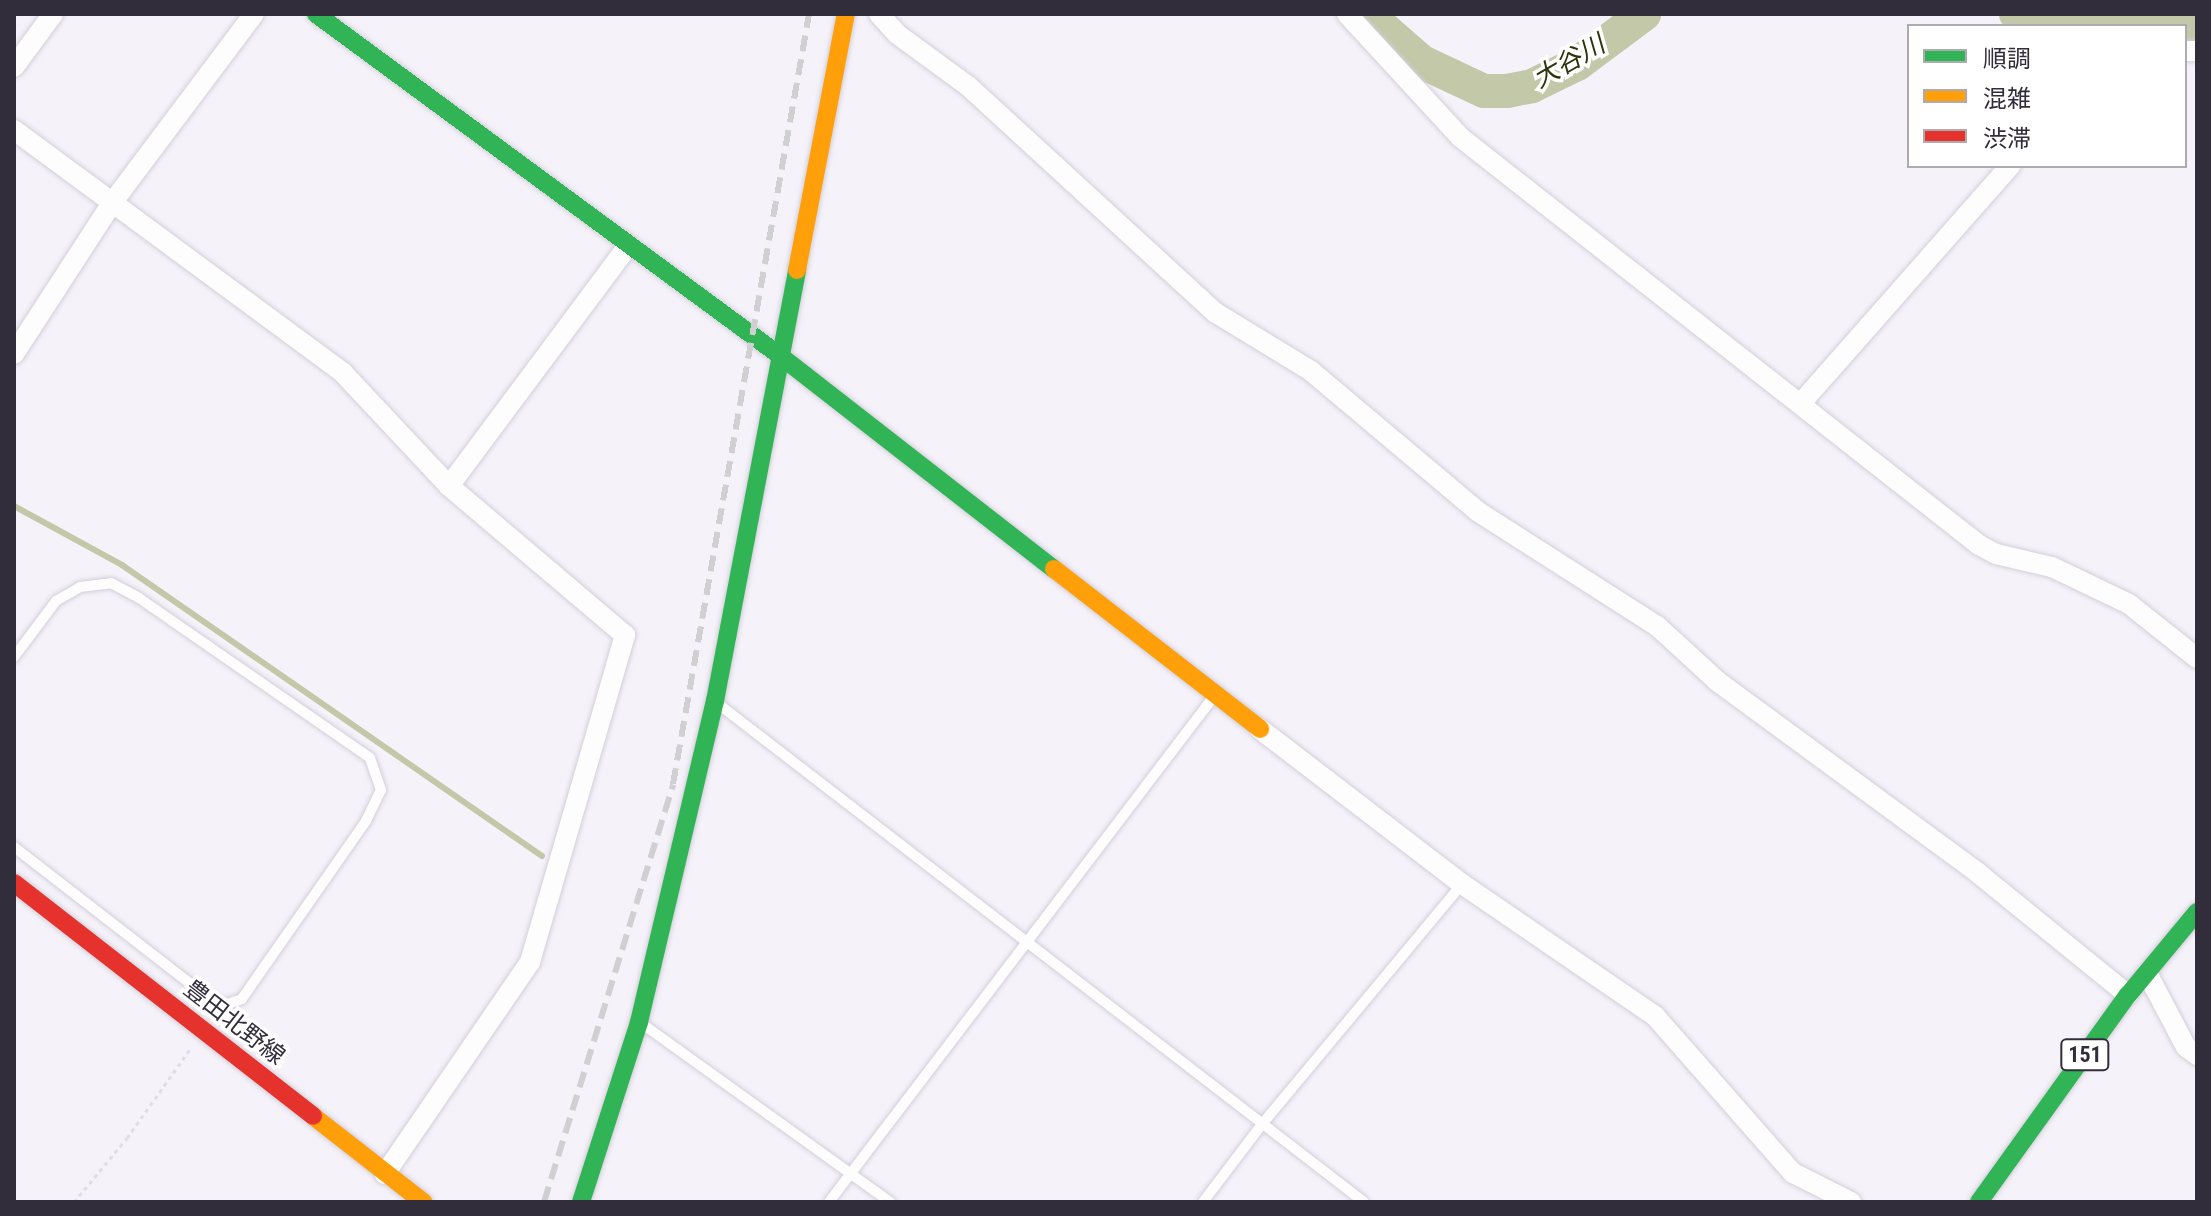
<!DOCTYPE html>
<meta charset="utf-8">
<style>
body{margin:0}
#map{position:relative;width:2211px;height:1216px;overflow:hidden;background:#f5f2fa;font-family:"Roboto Condensed","Noto Sans JP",sans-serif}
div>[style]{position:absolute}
.stream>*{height:6px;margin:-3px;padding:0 3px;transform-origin:3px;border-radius:3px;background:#c3c8a8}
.river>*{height:34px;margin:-17px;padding:0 17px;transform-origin:17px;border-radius:17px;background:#c3c8a8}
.path>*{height:3px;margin-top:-1.5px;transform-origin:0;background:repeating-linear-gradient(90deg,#dfdee0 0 4px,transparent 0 8px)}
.roads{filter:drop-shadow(0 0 2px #d3cfd9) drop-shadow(0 0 2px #d3cfd9)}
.lane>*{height:10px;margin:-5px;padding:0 5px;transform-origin:5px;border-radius:5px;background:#fefdfe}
.street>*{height:20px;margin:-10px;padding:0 10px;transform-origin:10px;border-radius:10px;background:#fefdfe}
.fast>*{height:18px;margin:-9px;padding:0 9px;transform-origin:9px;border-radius:9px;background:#30b455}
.slow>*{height:18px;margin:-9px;padding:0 9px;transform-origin:9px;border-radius:9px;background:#ff9f0a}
.jam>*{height:18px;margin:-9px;padding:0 9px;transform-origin:9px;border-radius:9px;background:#e5322d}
.rail>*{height:6px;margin-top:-3px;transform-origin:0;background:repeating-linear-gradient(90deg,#d0cfd1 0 16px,transparent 0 24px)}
span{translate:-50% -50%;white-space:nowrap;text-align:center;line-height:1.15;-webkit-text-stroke:7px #fff;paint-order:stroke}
.shield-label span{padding:2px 6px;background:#fff;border:2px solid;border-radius:6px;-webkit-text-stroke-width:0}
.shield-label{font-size:22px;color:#322d3a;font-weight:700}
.street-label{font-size:24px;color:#322d3a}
.water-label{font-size:26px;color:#2e330c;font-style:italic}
.frame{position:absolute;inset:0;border:16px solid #322d3a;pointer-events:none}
.legend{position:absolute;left:1907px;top:24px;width:280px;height:144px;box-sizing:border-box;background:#fff;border:2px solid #adabb0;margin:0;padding:10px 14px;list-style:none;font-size:24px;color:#322d3a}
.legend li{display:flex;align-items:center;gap:16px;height:40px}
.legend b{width:40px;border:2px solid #adabb0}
</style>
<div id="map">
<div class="stream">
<i style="left:14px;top:506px;width:123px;rotate:28.6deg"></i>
<i style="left:122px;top:565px;width:511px;rotate:34.72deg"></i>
</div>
<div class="river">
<i style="left:1367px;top:14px;width:73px;rotate:41.1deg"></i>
<i style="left:1422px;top:62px;width:68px;rotate:25.1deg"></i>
<i style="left:1484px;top:91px;width:23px"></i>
<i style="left:1507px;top:91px;width:25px;rotate:-11deg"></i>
<i style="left:1532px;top:86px;width:50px;rotate:-26.1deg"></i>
<i style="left:1577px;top:64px;width:84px;rotate:-36.7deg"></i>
<i style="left:2016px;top:14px;width:121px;rotate:5.2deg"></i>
<i style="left:2137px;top:25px;width:60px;rotate:-1deg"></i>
</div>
<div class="path">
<i style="left:74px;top:1202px;width:83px;rotate:-50.4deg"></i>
<i style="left:127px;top:1138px;width:109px;rotate:-54.7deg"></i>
</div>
<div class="roads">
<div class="lane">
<i style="left:14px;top:657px;width:70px;rotate:-53.1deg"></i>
<i style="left:56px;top:601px;width:28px;rotate:-30deg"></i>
<i style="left:80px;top:587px;width:31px;rotate:-7deg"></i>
<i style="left:111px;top:583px;width:32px;rotate:28deg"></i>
<i style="left:139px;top:598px;width:281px;rotate:34.7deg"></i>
<i style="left:370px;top:758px;width:34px;rotate:71deg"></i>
<i style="left:381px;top:790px;width:34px;rotate:116deg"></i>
<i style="left:366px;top:821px;width:217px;rotate:124.9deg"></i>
<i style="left:242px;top:999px;width:18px;rotate:161deg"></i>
<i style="left:225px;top:1005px;width:27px;rotate:-152deg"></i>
<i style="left:201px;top:992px;width:237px;rotate:-142.2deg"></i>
<i style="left:717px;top:703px;width:817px;rotate:37.64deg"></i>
<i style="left:641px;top:1023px;width:307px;rotate:35.7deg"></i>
<i style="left:829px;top:1202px;width:637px;rotate:-52.72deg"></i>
<i style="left:1203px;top:1202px;width:99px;rotate:-52.8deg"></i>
<i style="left:1263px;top:1123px;width:311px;rotate:-50.2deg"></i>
</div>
<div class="street">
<i style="left:879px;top:14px;width:27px;rotate:48deg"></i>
<i style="left:897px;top:34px;width:88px;rotate:36.2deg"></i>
<i style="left:968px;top:86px;width:336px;rotate:42.5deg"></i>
<i style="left:1216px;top:313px;width:111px;rotate:31.4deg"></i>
<i style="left:1311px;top:371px;width:217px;rotate:40.1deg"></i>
<i style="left:1477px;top:511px;width:214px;rotate:32.6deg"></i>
<i style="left:1657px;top:626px;width:81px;rotate:42.5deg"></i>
<i style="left:1717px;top:681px;width:324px;rotate:36.3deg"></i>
<i style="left:1978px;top:873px;width:193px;rotate:39.1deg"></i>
<i style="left:1347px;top:14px;width:167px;rotate:47.4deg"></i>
<i style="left:1460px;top:137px;width:660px;rotate:38.17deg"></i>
<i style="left:1979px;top:545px;width:19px;rotate:28deg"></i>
<i style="left:1996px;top:554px;width:57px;rotate:13.1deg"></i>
<i style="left:2052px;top:567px;width:85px;rotate:25.7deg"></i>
<i style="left:2129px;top:604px;width:87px;rotate:38.5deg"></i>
<i style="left:2185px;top:51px;width:12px"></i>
<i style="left:14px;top:67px;width:66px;rotate:-53.7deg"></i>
<i style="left:14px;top:130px;width:409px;rotate:36.4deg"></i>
<i style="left:343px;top:373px;width:155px;rotate:46.8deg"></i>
<i style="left:449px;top:486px;width:231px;rotate:40.3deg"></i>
<i style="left:625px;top:635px;width:341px;rotate:106.2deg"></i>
<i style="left:530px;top:962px;width:257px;rotate:124.4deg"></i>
<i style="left:14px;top:354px;width:180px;rotate:-57deg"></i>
<i style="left:112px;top:203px;width:236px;rotate:-53.1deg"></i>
<i style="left:1802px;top:402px;width:315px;rotate:-48.6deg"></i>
<i style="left:449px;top:486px;width:299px;rotate:-53.3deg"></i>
<i style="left:1260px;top:729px;width:255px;rotate:37.5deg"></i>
<i style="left:1462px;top:884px;width:234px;rotate:34.4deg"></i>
<i style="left:1655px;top:1016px;width:209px;rotate:48.7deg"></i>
<i style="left:1793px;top:1173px;width:65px;rotate:26.6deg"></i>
<i style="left:2148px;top:975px;width:81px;rotate:62.2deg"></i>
<i style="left:2186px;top:1047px;width:14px;rotate:36deg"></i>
</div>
<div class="fast">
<i style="left:316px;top:14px;width:575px;rotate:36.37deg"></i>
<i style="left:779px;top:355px;width:348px;rotate:37.9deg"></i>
<i style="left:581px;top:1202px;width:189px;rotate:-72.1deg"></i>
<i style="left:639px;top:1022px;width:330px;rotate:-76.7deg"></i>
<i style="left:715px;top:701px;width:439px;rotate:-79.2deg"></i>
<i style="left:1979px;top:1202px;width:255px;rotate:-54.3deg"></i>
<i style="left:2128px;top:995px;width:108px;rotate:-50.3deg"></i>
</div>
<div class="slow">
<i style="left:797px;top:270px;width:261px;rotate:-79.2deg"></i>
<i style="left:1054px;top:569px;width:261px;rotate:37.8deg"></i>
<i style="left:313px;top:1116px;width:140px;rotate:38deg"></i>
</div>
<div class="jam">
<i style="left:14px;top:883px;width:379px;rotate:37.9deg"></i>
</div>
</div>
<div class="rail">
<i style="left:544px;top:1202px;width:437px;rotate:-72.8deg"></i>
<i style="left:673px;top:784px;width:782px;rotate:-79.98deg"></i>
</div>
<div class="shield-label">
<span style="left:2085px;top:1055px">151</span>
</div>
<div class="street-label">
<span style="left:234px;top:1023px;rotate:38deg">豊田北野線</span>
</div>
<div class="water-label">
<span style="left:1569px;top:62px;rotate:-30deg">大谷川</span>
</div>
<div class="frame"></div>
<ul class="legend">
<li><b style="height:10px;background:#30b455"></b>順調</li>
<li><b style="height:10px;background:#ff9f0a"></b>混雑</li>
<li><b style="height:10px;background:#e5322d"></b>渋滞</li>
</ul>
</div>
